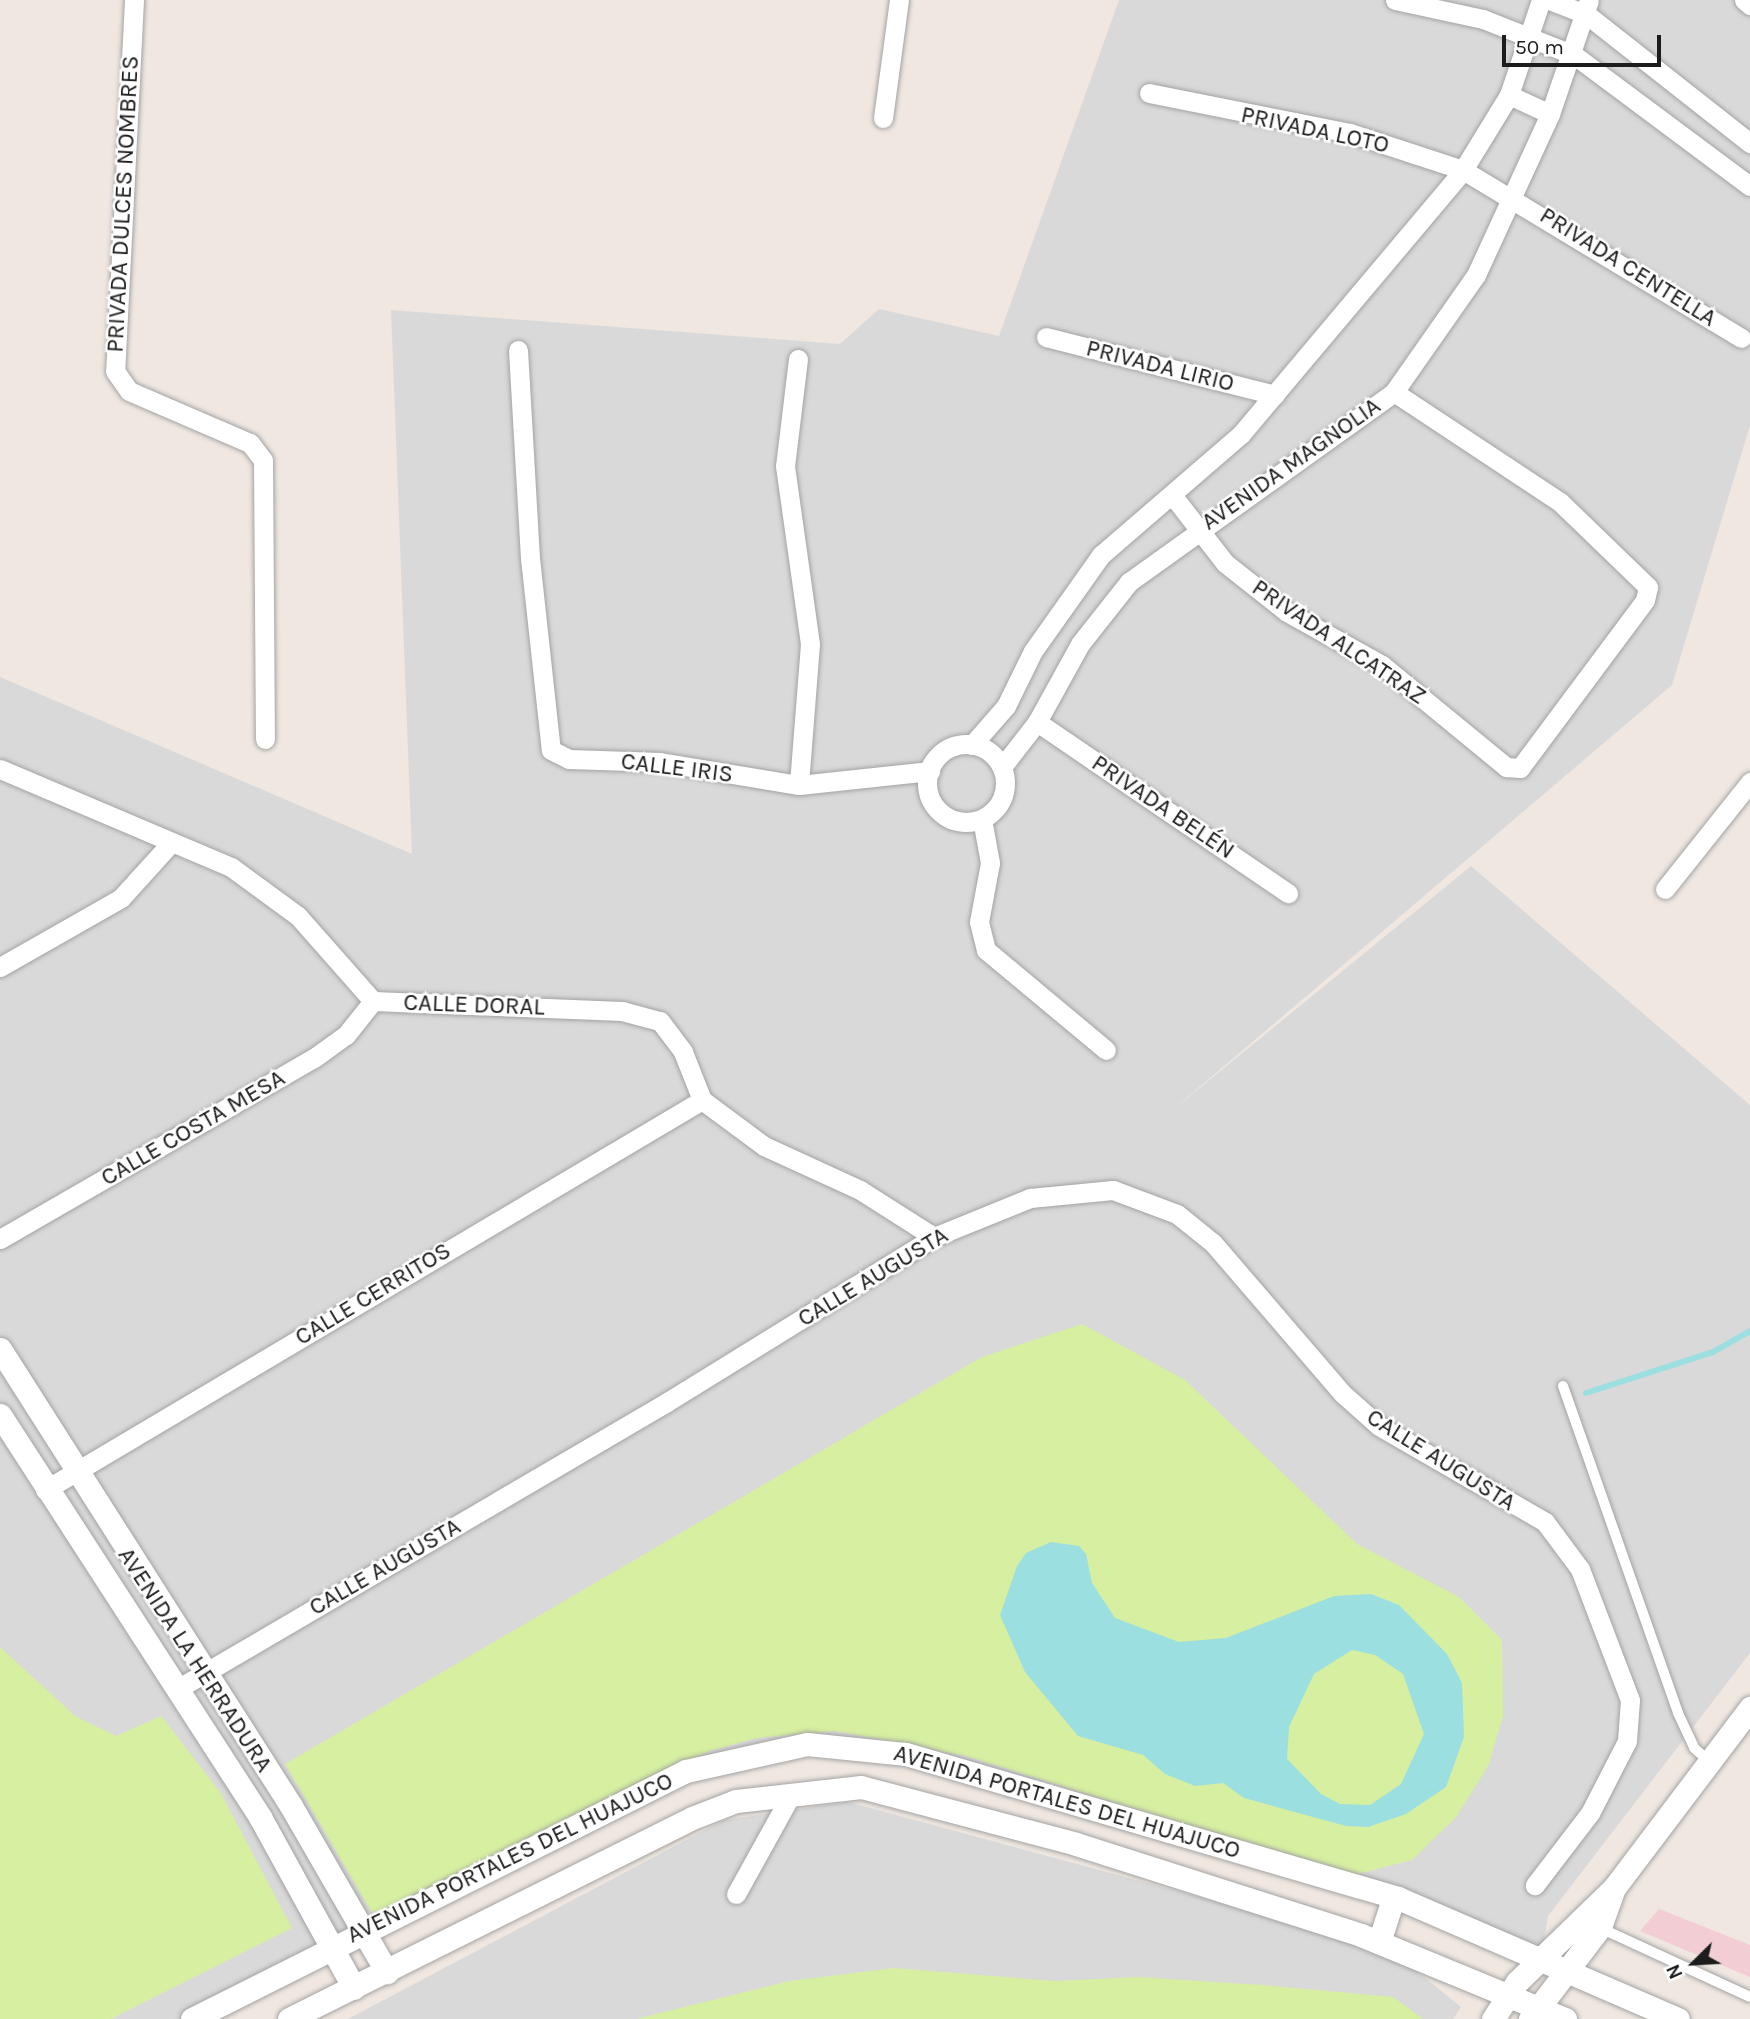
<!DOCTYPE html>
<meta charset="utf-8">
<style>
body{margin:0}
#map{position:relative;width:1750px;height:2019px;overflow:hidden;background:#efe7e0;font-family:Karla,sans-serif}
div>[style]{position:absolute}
.residential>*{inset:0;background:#dad9d9}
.commercial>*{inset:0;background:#f2cdd3}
.grass>*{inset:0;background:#d6efa0}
.water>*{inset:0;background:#9cdfe1}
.stream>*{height:6px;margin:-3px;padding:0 3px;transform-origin:3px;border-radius:3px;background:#9cdfe1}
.roads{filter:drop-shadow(0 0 2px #a3a3a3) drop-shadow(0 0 2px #a3a3a3)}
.service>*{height:10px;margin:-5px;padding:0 5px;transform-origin:5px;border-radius:5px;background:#fff}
.minor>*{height:19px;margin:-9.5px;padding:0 9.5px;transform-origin:9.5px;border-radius:9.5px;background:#fff}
.minor>.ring{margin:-9.5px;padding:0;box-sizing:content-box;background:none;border:19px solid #fff;border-radius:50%}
.tertiary>*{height:23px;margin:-11.5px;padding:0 11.5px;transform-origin:11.5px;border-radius:11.5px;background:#fff}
span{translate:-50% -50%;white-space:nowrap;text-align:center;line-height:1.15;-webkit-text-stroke:5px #fff;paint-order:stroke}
.street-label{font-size:24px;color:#1c1c1c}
.north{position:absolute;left:1659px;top:1928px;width:70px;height:70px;-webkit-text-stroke:5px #fff;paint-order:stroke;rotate:246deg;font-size:19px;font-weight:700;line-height:28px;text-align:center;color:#1c1c1c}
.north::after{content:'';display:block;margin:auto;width:24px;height:32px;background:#1c1c1c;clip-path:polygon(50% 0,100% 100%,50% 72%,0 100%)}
.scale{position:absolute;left:1502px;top:35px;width:159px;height:32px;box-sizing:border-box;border:4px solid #1c1c1c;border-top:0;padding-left:9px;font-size:21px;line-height:24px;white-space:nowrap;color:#1c1c1c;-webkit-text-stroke:5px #fff;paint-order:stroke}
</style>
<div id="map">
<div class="residential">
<i style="clip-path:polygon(1119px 0,1750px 0,1750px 425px,1672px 685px,1169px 1113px,1471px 866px,1750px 1105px,1750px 1653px,1548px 1916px,1541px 1960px,1446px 1915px,906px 1754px,740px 1756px,192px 2019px,0 2019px,0 677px,412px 854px,391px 310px,840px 344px,879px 309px,999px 336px)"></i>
<i style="clip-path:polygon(848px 1802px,1388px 1948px,1461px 2007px,1453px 2019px,348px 2019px,724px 1820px)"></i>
</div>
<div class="commercial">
<i style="clip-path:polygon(1659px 1909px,1750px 1945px,1750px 1977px,1640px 1931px)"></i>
</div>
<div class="grass">
<i style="clip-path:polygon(1082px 1324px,1185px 1380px,1357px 1544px,1459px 1597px,1502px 1640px,1503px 1716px,1488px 1766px,1456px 1817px,1412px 1860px,1350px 1876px,966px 1756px,836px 1731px,757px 1738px,709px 1751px,383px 1912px,371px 1911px,285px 1764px,982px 1357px)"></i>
<i style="clip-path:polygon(0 1647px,75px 1716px,116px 1736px,161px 1716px,220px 1792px,292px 1928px,111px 2019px,0 2019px)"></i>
<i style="clip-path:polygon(894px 1968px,1054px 1981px,1137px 1977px,1261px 1985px,1393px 1997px,1423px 2019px,636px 2019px,789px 1981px)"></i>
</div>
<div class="water">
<i style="clip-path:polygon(evenodd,1051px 1542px,1079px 1546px,1086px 1554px,1092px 1583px,1115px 1618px,1179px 1642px,1226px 1638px,1334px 1596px,1371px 1594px,1399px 1605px,1447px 1654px,1462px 1683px,1464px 1737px,1446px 1787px,1406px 1814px,1368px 1827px,1346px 1826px,1244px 1798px,1223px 1783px,1195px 1786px,1165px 1774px,1143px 1755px,1078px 1736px,1025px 1672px,1000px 1615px,1017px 1566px,1026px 1553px,1051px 1542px,1352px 1650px,1375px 1655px,1403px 1674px,1424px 1734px,1401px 1784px,1370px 1805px,1340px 1804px,1321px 1794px,1287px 1759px,1289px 1727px,1314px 1674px,1352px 1650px)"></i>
</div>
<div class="stream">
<i style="left:1586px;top:1393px;width:133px;rotate:-17.9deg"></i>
<i style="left:1713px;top:1352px;width:43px;rotate:-29.6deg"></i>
</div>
<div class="roads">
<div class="service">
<i style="left:1563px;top:1386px;width:347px;rotate:70.6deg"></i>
<i style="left:1678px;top:1713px;width:38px;rotate:65deg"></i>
<i style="left:1694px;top:1748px;width:20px;rotate:41deg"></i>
<i style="left:1598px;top:1927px;width:167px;rotate:24.7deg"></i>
</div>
<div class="minor">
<i style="left:134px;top:0;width:371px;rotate:92.9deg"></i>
<i style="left:115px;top:371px;width:24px;rotate:55deg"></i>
<i style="left:129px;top:391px;width:132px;rotate:23.3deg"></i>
<i style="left:250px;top:443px;width:21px;rotate:53deg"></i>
<i style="left:263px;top:460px;width:279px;rotate:89.6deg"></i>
<i style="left:1395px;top:0;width:90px;rotate:12.2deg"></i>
<i style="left:1483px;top:19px;width:98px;rotate:21.6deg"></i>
<i style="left:1574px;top:55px;width:219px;rotate:36.7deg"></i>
<i style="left:1549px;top:0;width:40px;rotate:21deg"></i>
<i style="left:1586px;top:14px;width:209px;rotate:38.2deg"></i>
<i style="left:1744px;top:0;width:8px;rotate:40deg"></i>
<i style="left:1149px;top:93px;width:205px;rotate:11.3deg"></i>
<i style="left:1350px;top:133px;width:119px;rotate:18.1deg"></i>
<i style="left:1463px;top:170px;width:325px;rotate:31.1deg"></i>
<i style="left:1509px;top:95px;width:45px;rotate:24.9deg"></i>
<i style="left:883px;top:118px;width:119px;rotate:-82.3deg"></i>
<i style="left:1046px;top:337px;width:236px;rotate:14.2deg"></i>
<i style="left:518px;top:350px;width:208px;rotate:86.7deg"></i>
<i style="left:530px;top:558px;width:193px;rotate:83.8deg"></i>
<i style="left:551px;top:750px;width:20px;rotate:27deg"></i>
<i style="left:569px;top:759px;width:91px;rotate:1.9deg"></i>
<i style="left:660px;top:762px;width:141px;rotate:9.4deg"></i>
<i style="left:799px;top:785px;width:132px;rotate:-6.1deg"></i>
<i style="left:798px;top:359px;width:108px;rotate:96.9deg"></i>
<i style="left:785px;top:466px;width:180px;rotate:82deg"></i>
<i style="left:810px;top:644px;width:141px;rotate:94.5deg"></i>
<i style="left:1173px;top:496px;width:85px;rotate:52.2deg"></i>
<i style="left:1225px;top:563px;width:79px;rotate:38.3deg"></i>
<i style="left:1287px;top:612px;width:109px;rotate:29.2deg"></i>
<i style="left:1382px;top:665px;width:161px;rotate:39.4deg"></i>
<i style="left:1506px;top:767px;width:14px;rotate:4deg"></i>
<i style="left:1520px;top:768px;width:209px;rotate:-53.3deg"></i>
<i style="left:1645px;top:600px;width:13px;rotate:-77deg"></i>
<i style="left:1648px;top:587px;width:122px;rotate:-136deg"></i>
<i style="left:1560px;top:502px;width:199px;rotate:-146.5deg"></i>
<i style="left:1037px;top:722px;width:304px;rotate:34.3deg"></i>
<i class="ring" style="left:927px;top:744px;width:59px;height:59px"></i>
<i style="left:972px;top:745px;width:52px;rotate:-48.9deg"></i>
<i style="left:1006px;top:706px;width:61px;rotate:-63.9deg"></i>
<i style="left:1033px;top:651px;width:118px;rotate:-54.7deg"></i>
<i style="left:1101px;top:555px;width:185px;rotate:-40.8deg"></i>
<i style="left:1241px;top:434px;width:345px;rotate:-49.9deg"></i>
<i style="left:1463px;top:170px;width:88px;rotate:-58.5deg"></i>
<i style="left:1509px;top:95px;width:100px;rotate:-71.4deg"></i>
<i style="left:1002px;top:767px;width:57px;rotate:-52.1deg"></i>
<i style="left:1037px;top:722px;width:89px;rotate:-61.1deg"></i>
<i style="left:1080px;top:644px;width:79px;rotate:-51.7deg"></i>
<i style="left:1129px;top:582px;width:326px;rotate:-35.6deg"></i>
<i style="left:1394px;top:392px;width:143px;rotate:-55deg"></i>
<i style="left:1476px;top:275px;width:177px;rotate:-65.3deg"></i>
<i style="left:1550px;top:114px;width:120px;rotate:-71.1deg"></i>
<i style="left:0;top:769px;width:251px;rotate:23deg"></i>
<i style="left:231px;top:867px;width:83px;rotate:36.2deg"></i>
<i style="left:298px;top:916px;width:113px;rotate:48.6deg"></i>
<i style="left:373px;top:1001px;width:249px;rotate:2.3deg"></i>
<i style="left:622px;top:1011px;width:39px;rotate:15deg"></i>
<i style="left:660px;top:1021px;width:39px;rotate:53deg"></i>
<i style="left:683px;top:1052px;width:52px;rotate:68.4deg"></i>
<i style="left:702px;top:1100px;width:77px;rotate:36.6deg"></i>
<i style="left:764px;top:1146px;width:106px;rotate:24.6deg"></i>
<i style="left:860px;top:1190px;width:88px;rotate:32.4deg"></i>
<i style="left:982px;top:819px;width:45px;rotate:79.7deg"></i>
<i style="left:990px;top:863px;width:60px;rotate:100.6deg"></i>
<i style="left:979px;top:922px;width:29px;rotate:76deg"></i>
<i style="left:986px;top:950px;width:156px;rotate:39.8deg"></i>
<i style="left:1665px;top:889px;width:137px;rotate:-51.5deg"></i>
<i style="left:0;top:967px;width:139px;rotate:-29.7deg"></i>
<i style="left:121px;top:898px;width:72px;rotate:-47.8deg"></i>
<i style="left:0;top:1239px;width:362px;rotate:-30deg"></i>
<i style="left:314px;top:1058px;width:39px;rotate:-36deg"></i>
<i style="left:346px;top:1035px;width:43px;rotate:-51.5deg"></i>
<i style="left:45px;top:1490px;width:764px;rotate:-30.69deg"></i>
<i style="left:179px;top:1688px;width:566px;rotate:-30.37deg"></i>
<i style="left:667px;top:1402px;width:314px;rotate:-31.7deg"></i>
<i style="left:934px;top:1237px;width:104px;rotate:-22.1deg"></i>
<i style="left:1030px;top:1198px;width:83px;rotate:-5.5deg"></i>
<i style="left:1113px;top:1190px;width:68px;rotate:20.6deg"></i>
<i style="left:1177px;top:1214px;width:46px;rotate:38.9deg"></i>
<i style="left:1213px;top:1243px;width:199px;rotate:49.3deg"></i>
<i style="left:1343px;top:1394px;width:48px;rotate:41.6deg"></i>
<i style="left:1379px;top:1426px;width:192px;rotate:30deg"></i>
<i style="left:1545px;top:1522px;width:59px;rotate:53.3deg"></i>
<i style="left:1580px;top:1569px;width:140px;rotate:69.1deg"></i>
<i style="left:1630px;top:1700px;width:41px;rotate:94.2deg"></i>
<i style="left:1627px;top:1741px;width:81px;rotate:117.2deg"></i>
<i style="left:1590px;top:1813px;width:91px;rotate:127.4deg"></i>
<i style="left:736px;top:1894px;width:115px;rotate:-61deg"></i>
</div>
<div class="tertiary">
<i style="left:0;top:1349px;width:542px;rotate:57.51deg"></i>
<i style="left:291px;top:1806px;width:192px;rotate:60deg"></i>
<i style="left:0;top:1415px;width:479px;rotate:57.1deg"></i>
<i style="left:260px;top:1817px;width:195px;rotate:61.2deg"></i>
<i style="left:1379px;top:1942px;width:45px;rotate:-72deg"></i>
<i style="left:192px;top:2019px;width:553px;rotate:-26.66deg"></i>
<i style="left:686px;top:1771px;width:124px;rotate:-12.6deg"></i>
<i style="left:807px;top:1744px;width:100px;rotate:5.8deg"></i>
<i style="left:906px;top:1754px;width:513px;rotate:16.31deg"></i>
<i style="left:1398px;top:1898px;width:305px;rotate:23.4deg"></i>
<i style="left:289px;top:2019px;width:450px;rotate:-26.5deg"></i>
<i style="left:692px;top:1818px;width:47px;rotate:-21.1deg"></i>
<i style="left:736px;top:1801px;width:126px;rotate:-6.4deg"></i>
<i style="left:861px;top:1787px;width:222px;rotate:14.8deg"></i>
<i style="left:1076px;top:1844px;width:299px;rotate:17.7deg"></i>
<i style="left:1361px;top:1935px;width:221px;rotate:22.4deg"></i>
<i style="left:1493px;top:2019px;width:44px;rotate:-57deg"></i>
<i style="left:1517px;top:1982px;width:135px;rotate:-44.1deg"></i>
<i style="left:1614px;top:1888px;width:226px;rotate:-52.9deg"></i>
<i style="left:1530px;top:2019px;width:116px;rotate:-52.7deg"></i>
<i style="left:1600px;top:1927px;width:41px;rotate:-70.3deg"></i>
</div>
</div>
<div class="street-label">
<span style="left:1315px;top:130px;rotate:12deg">PRIVADA LOTO</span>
<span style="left:123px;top:204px;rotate:-87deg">PRIVADA DULCES NOMBRES</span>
<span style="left:1628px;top:267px;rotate:32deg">PRIVADA CENTELLA</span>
<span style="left:1160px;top:366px;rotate:14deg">PRIVADA LIRIO</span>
<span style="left:1291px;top:464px;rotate:-35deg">AVENIDA MAGNOLIA</span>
<span style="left:1339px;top:642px;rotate:34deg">PRIVADA ALCATRAZ</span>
<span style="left:677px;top:768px;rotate:7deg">CALLE IRIS</span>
<span style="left:1163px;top:807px;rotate:34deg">PRIVADA BELÉN</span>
<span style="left:474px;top:1005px;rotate:2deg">CALLE DORAL</span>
<span style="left:193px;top:1128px;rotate:-30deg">CALLE COSTA MESA</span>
<span style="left:873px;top:1277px;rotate:-31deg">CALLE AUGUSTA</span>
<span style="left:373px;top:1294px;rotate:-31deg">CALLE CERRITOS</span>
<span style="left:1441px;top:1460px;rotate:32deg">CALLE AUGUSTA</span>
<span style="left:385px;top:1567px;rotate:-30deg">CALLE AUGUSTA</span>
<span style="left:195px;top:1660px;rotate:57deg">AVENIDA LA HERRADURA</span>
<span style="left:1067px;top:1802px;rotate:16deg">AVENIDA PORTALES DEL HUAJUCO</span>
<span style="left:510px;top:1858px;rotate:-26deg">AVENIDA PORTALES DEL HUAJUCO</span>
</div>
<div class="north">N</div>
<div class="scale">50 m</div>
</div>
